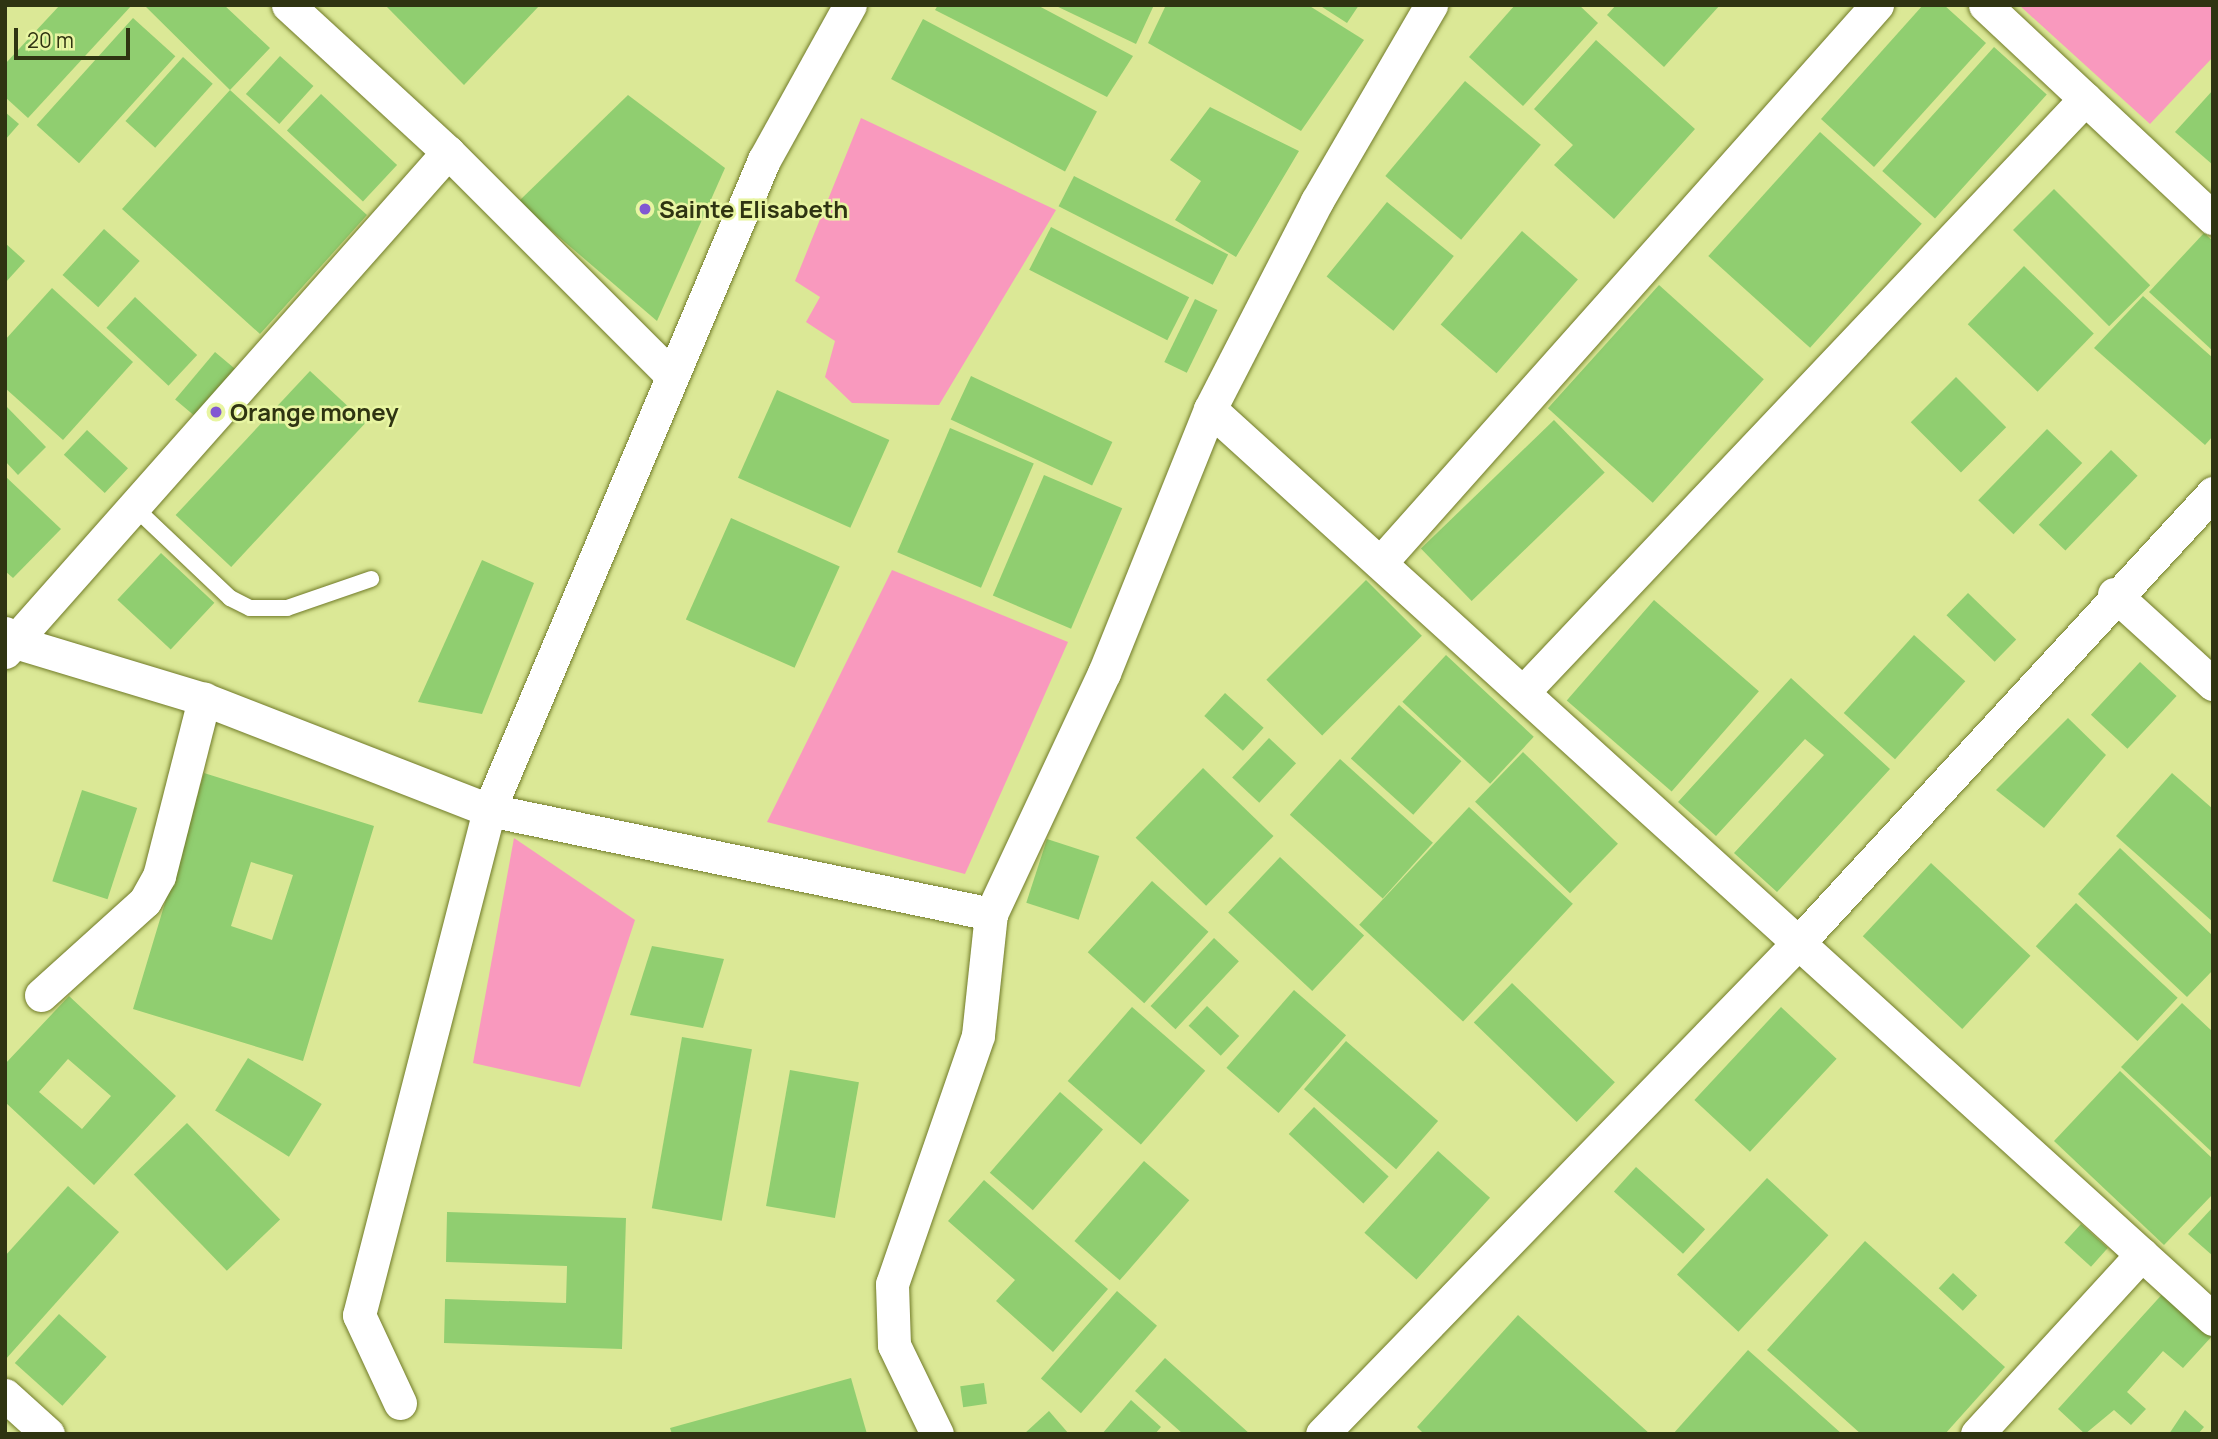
<!DOCTYPE html>
<style>
body{margin:0}
#map{position:relative;width:2218px;height:1439px;overflow:hidden;background:#dbe896;font-family:Manrope,sans-serif}
div>[style]{position:absolute}
.green>*{inset:0;background:#f999be}
.building>*{inset:0;background:#90ce70;transform-origin:0 0}
.roads{filter:drop-shadow(0 0 2px #717b29) drop-shadow(0 0 2px #717b29)}
.service>*{height:16px;margin:-8px;padding:0 8px;transform-origin:8px;border-radius:8px;background:#fff}
.minor>*{height:33px;margin:-16.5px;padding:0 16.5px;transform-origin:16.5px;border-radius:16.5px;background:#fff}
.dots>*{width:19px;height:19px;translate:-50% -50%;box-sizing:border-box;border:4px solid #e8f5a2;border-radius:50%}
span{translate:-50% -50%;white-space:nowrap;text-align:center;line-height:1.15;-webkit-text-stroke:5px #e8f5a2;paint-order:stroke}
.poi-label{font-size:24px;color:#2f3412;font-weight:700}
.left{translate:0 -50%;text-align:left}
.frame{position:absolute;inset:0;border:7px solid #2f3412;pointer-events:none}
.scale{position:absolute;left:14px;top:28px;width:116px;height:32px;box-sizing:border-box;border:4px solid #2f3412;border-top:0;padding-left:9px;font-size:21px;line-height:24px;white-space:nowrap;color:#2f3412;-webkit-text-stroke:5px #e8f5a2;paint-order:stroke}
</style>
<div id="map">
<div class="green">
<i style="clip-path:polygon(2019px 5px,2213px 5px,2213px 57px,2150px 124px)"></i>
<i style="clip-path:polygon(861px 118px,1056px 210px,939px 405px,852px 403px,825px 377px,835px 341px,806px 322px,820px 297px,795px 281px)"></i>
<i style="clip-path:polygon(892px 570px,1068px 642px,965px 874px,767px 822px)"></i>
<i style="clip-path:polygon(514px 838px,635px 920px,580px 1087px,473px 1063px)"></i>
</div>
<div class="building">
<i style="clip-path:polygon(60px 5px,132px 5px,28px 118px,5px 97px,5px 64px)"></i>
<i style="clip-path:polygon(144px 5px,224px 5px,270px 48px,230px 90px,367px 215px,260px 334px,122px 209px,230px 90px)"></i>
<i style="clip-path:polygon(385px 5px,540px 5px,464px 85px)"></i>
<i style="clip-path:polygon(938px 5px,1037px 5px,1133px 56px,1107px 97px,935px 10px)"></i>
<i style="clip-path:polygon(1054px 5px,1154px 5px,1136px 44px)"></i>
<i style="clip-path:polygon(1166px 5px,1308px 5px,1364px 40px,1301px 131px,1148px 43px)"></i>
<i style="clip-path:polygon(1319px 5px,1359px 5px,1347px 23px)"></i>
<i style="clip-path:polygon(1515px 5px,1579px 5px,1598px 23px,1523px 106px,1469px 57px)"></i>
<i style="clip-path:polygon(1616px 5px,1720px 5px,1664px 67px,1607px 15px)"></i>
<i style="clip-path:polygon(1923px 5px,1944px 5px,1986px 43px,1874px 167px,1821px 119px)"></i>
<i style="left:133px;top:18px;width:57px;height:144px;rotate:42deg"></i>
<i style="left:923px;top:19px;width:197px;height:68px;rotate:28deg"></i>
<i style="clip-path:polygon(1596px 40px,1695px 129px,1614px 219px,1554px 165px,1573px 145px,1534px 109px)"></i>
<i style="left:1994px;top:47px;width:71px;height:167px;rotate:42deg"></i>
<i style="left:280px;top:56px;width:45px;height:51px;rotate:42deg"></i>
<i style="left:183px;top:57px;width:40px;height:86px;rotate:42deg"></i>
<i style="left:1465px;top:81px;width:99px;height:124px;rotate:40deg"></i>
<i style="clip-path:polygon(2213px 90px,2213px 165px,2175px 132px)"></i>
<i style="left:321px;top:94px;width:104px;height:50px;rotate:43deg"></i>
<i style="clip-path:polygon(628px 95px,725px 168px,657px 321px,518px 202px)"></i>
<i style="clip-path:polygon(1210px 107px,1299px 151px,1236px 257px,1175px 220px,1201px 181px,1170px 160px)"></i>
<i style="clip-path:polygon(5px 112px,19px 124px,5px 140px)"></i>
<i style="left:1820px;top:132px;width:137px;height:167px;rotate:42deg"></i>
<i style="left:1074px;top:176px;width:173px;height:34px;rotate:27deg"></i>
<i style="left:2054px;top:189px;width:136px;height:58px;rotate:45deg"></i>
<i style="left:1387px;top:202px;width:86px;height:96px;rotate:39deg"></i>
<i style="left:1051px;top:227px;width:155px;height:48px;rotate:27deg"></i>
<i style="left:104px;top:229px;width:48px;height:62px;rotate:42deg"></i>
<i style="left:1522px;top:231px;width:74px;height:124px;rotate:41deg"></i>
<i style="clip-path:polygon(2204px 233px,2213px 241px,2213px 351px,2149px 292px)"></i>
<i style="clip-path:polygon(5px 243px,25px 261px,5px 283px)"></i>
<i style="left:2024px;top:266px;width:97px;height:81px;rotate:44deg"></i>
<i style="left:1659px;top:285px;width:141px;height:166px;rotate:42deg"></i>
<i style="clip-path:polygon(52px 288px,133px 362px,63px 440px,5px 388px,5px 340px)"></i>
<i style="clip-path:polygon(2143px 296px,2213px 358px,2213px 436px,2205px 445px,2094px 348px)"></i>
<i style="left:135px;top:297px;width:85px;height:42px;rotate:43deg"></i>
<i style="left:1195px;top:299px;width:25px;height:70px;rotate:26deg"></i>
<i style="left:215px;top:352px;width:26px;height:62px;rotate:40deg"></i>
<i style="left:310px;top:371px;width:76px;height:197px;rotate:43deg"></i>
<i style="left:971px;top:376px;width:156px;height:48px;rotate:25deg"></i>
<i style="left:1956px;top:377px;width:71px;height:64px;rotate:45deg"></i>
<i style="left:777px;top:390px;width:123px;height:96px;rotate:24deg"></i>
<i style="clip-path:polygon(5px 405px,46px 447px,18px 475px,5px 461px)"></i>
<i style="left:1554px;top:420px;width:73px;height:185px;rotate:46deg"></i>
<i style="left:950px;top:428px;width:91px;height:135px;rotate:23deg"></i>
<i style="left:2047px;top:429px;width:49px;height:99px;rotate:44deg"></i>
<i style="left:87px;top:430px;width:56px;height:34px;rotate:43deg"></i>
<i style="left:2111px;top:450px;width:37px;height:104px;rotate:44deg"></i>
<i style="left:1044px;top:475px;width:85px;height:131px;rotate:23deg"></i>
<i style="clip-path:polygon(5px 476px,61px 529px,13px 578px,5px 571px)"></i>
<i style="left:731px;top:518px;width:119px;height:111px;rotate:24deg"></i>
<i style="left:161px;top:553px;width:73px;height:64px;rotate:43deg"></i>
<i style="clip-path:polygon(482px 560px,534px 583px,482px 714px,418px 702px)"></i>
<i style="left:1366px;top:580px;width:79px;height:141px;rotate:45deg"></i>
<i style="left:1968px;top:593px;width:67px;height:31px;rotate:44deg"></i>
<i style="left:1654px;top:600px;width:139px;height:133px;rotate:41deg"></i>
<i style="left:1914px;top:635px;width:69px;height:105px;rotate:42deg"></i>
<i style="left:1446px;top:655px;width:120px;height:64px;rotate:43deg"></i>
<i style="left:2140px;top:662px;width:50px;height:72px;rotate:43deg"></i>
<i style="clip-path:polygon(1791px 678px,1890px 769px,1777px 892px,1734px 853px,1824px 755px,1805px 739px,1716px 836px,1678px 802px)"></i>
<i style="left:1225px;top:693px;width:52px;height:31px;rotate:42deg"></i>
<i style="left:1399px;top:705px;width:84px;height:72px;rotate:42deg"></i>
<i style="clip-path:polygon(2068px 718px,2106px 755px,2044px 828px,1996px 790px)"></i>
<i style="left:1269px;top:738px;width:37px;height:54px;rotate:43deg"></i>
<i style="left:1523px;top:752px;width:132px;height:69px;rotate:44deg"></i>
<i style="left:1340px;top:759px;width:125px;height:75px;rotate:42deg"></i>
<i style="left:1203px;top:768px;width:98px;height:97px;rotate:44deg"></i>
<i style="clip-path:polygon(evenodd,204px 773px,374px 826px,303px 1061px,133px 1009px,204px 773px,251px 862px,293px 875px,272px 940px,231px 926px,251px 862px)"></i>
<i style="clip-path:polygon(2172px 773px,2213px 809px,2213px 922px,2116px 836px)"></i>
<i style="left:82px;top:790px;width:58px;height:96px;rotate:18deg"></i>
<i style="left:1469px;top:807px;width:142px;height:161px;rotate:43deg"></i>
<i style="left:1047px;top:839px;width:55px;height:67px;rotate:18deg"></i>
<i style="clip-path:polygon(2120px 848px,2213px 936px,2213px 970px,2187px 997px,2078px 894px)"></i>
<i style="left:1280px;top:857px;width:115px;height:76px;rotate:43deg"></i>
<i style="left:1931px;top:863px;width:136px;height:100px;rotate:43deg"></i>
<i style="left:1152px;top:881px;width:76px;height:96px;rotate:42deg"></i>
<i style="left:2076px;top:903px;width:139px;height:59px;rotate:43deg"></i>
<i style="left:1214px;top:938px;width:34px;height:93px;rotate:43deg"></i>
<i style="clip-path:polygon(652px 946px,724px 959px,703px 1028px,630px 1015px)"></i>
<i style="left:1512px;top:983px;width:143px;height:55px;rotate:44deg"></i>
<i style="left:1294px;top:990px;width:69px;height:103px;rotate:41deg"></i>
<i style="clip-path:polygon(evenodd,69px 996px,176px 1096px,94px 1185px,5px 1102px,5px 1064px,69px 996px,68px 1059px,111px 1096px,82px 1129px,39px 1092px,68px 1059px)"></i>
<i style="clip-path:polygon(2182px 1003px,2213px 1032px,2213px 1153px,2121px 1067px)"></i>
<i style="left:1207px;top:1006px;width:44px;height:27px;rotate:43deg"></i>
<i style="left:1132px;top:1007px;width:97px;height:98px;rotate:41deg"></i>
<i style="left:1781px;top:1007px;width:76px;height:127px;rotate:43deg"></i>
<i style="left:682px;top:1037px;width:71px;height:174px;rotate:10deg"></i>
<i style="left:1346px;top:1041px;width:122px;height:64px;rotate:41deg"></i>
<i style="left:248px;top:1058px;width:87px;height:62px;rotate:32deg"></i>
<i style="left:790px;top:1070px;width:70px;height:138px;rotate:10deg"></i>
<i style="clip-path:polygon(2120px 1071px,2213px 1159px,2213px 1194px,2164px 1245px,2054px 1141px)"></i>
<i style="left:1060px;top:1092px;width:57px;height:107px;rotate:41deg"></i>
<i style="left:1314px;top:1107px;width:102px;height:37px;rotate:43deg"></i>
<i style="left:187px;top:1123px;width:134px;height:74px;rotate:46deg"></i>
<i style="left:1438px;top:1151px;width:70px;height:110px;rotate:42deg"></i>
<i style="left:1144px;top:1161px;width:60px;height:106px;rotate:41deg"></i>
<i style="left:1636px;top:1167px;width:93px;height:33px;rotate:42deg"></i>
<i style="left:1767px;top:1178px;width:84px;height:132px;rotate:43deg"></i>
<i style="clip-path:polygon(984px 1180px,1108px 1289px,1053px 1352px,996px 1301px,1015px 1280px,948px 1221px)"></i>
<i style="clip-path:polygon(68px 1186px,119px 1232px,5px 1360px,5px 1256px)"></i>
<i style="clip-path:polygon(2213px 1207px,2213px 1256px,2188px 1234px)"></i>
<i style="clip-path:polygon(447px 1212px,626px 1218px,622px 1349px,444px 1343px,445px 1299px,566px 1303px,567px 1266px,446px 1262px)"></i>
<i style="left:2081px;top:1224px;width:36px;height:25px;rotate:42deg"></i>
<i style="clip-path:polygon(1865px 1241px,2005px 1367px,1945px 1434px,1861px 1434px,1767px 1350px)"></i>
<i style="left:1953px;top:1273px;width:33px;height:21px;rotate:43deg"></i>
<i style="clip-path:polygon(2166px 1290px,2213px 1335px,2183px 1368px,2163px 1351px,2127px 1392px,2146px 1409px,2131px 1425px,2114px 1410px,2085px 1434px,2058px 1409px)"></i>
<i style="left:1117px;top:1291px;width:53px;height:116px;rotate:41deg"></i>
<i style="left:59px;top:1314px;width:64px;height:66px;rotate:42deg"></i>
<i style="clip-path:polygon(1518px 1315px,1650px 1434px,1424px 1434px,1417px 1427px)"></i>
<i style="clip-path:polygon(1748px 1350px,1842px 1434px,1673px 1434px)"></i>
<i style="clip-path:polygon(1165px 1358px,1250px 1434px,1183px 1434px,1135px 1391px)"></i>
<i style="clip-path:polygon(851px 1378px,867px 1434px,672px 1434px,670px 1428px)"></i>
<i style="left:984px;top:1383px;width:21px;height:24px;rotate:82deg"></i>
<i style="clip-path:polygon(1131px 1400px,1161px 1427px,1155px 1434px,1102px 1434px)"></i>
<i style="clip-path:polygon(2185px 1410px,2204px 1427px,2198px 1434px,2169px 1434px)"></i>
<i style="clip-path:polygon(1049px 1411px,1069px 1434px,1024px 1434px)"></i>
</div>
<div class="roads">
<div class="service">
<i style="left:131px;top:504px;width:137px;rotate:43.5deg"></i>
<i style="left:230px;top:598px;width:22px;rotate:27deg"></i>
<i style="left:250px;top:608px;width:37px"></i>
<i style="left:287px;top:608px;width:89px;rotate:-19deg"></i>
</div>
<div class="minor">
<i style="left:288px;top:5px;width:217px;rotate:42.6deg"></i>
<i style="left:448px;top:152px;width:314px;rotate:45deg"></i>
<i style="left:1985px;top:5px;width:312px;rotate:43.1deg"></i>
<i style="left:1210px;top:409px;width:1354px;rotate:42.22deg"></i>
<i style="left:1381px;top:562px;width:746px;rotate:-48.32deg"></i>
<i style="left:2114px;top:594px;width:134px;rotate:42.3deg"></i>
<i style="left:5px;top:633px;width:13px;rotate:42deg"></i>
<i style="left:15px;top:642px;width:197px;rotate:16.8deg"></i>
<i style="left:204px;top:699px;width:306px;rotate:21.3deg"></i>
<i style="left:489px;top:810px;width:513px;rotate:11.7deg"></i>
<i style="left:5px;top:652px;width:668px;rotate:-48.46deg"></i>
<i style="left:1524px;top:691px;width:816px;rotate:-46.54deg"></i>
<i style="left:41px;top:995px;width:140px;rotate:-42.1deg"></i>
<i style="left:145px;top:901px;width:29px;rotate:-61deg"></i>
<i style="left:159px;top:876px;width:183px;rotate:-75.7deg"></i>
<i style="left:5px;top:1395px;width:58px;rotate:42.2deg"></i>
<i style="left:400px;top:1403px;width:97px;rotate:-115deg"></i>
<i style="left:359px;top:1315px;width:521px;rotate:-75.56deg"></i>
<i style="left:489px;top:810px;width:706px;rotate:-67.07deg"></i>
<i style="left:764px;top:160px;width:177px;rotate:-61deg"></i>
<i style="left:937px;top:1434px;width:99px;rotate:-115.8deg"></i>
<i style="left:894px;top:1345px;width:61px;rotate:-91.9deg"></i>
<i style="left:892px;top:1284px;width:263px;rotate:-70.9deg"></i>
<i style="left:978px;top:1035px;width:122px;rotate:-83.9deg"></i>
<i style="left:991px;top:914px;width:266px;rotate:-64.9deg"></i>
<i style="left:1104px;top:673px;width:284px;rotate:-68.1deg"></i>
<i style="left:1210px;top:409px;width:234px;rotate:-62.8deg"></i>
<i style="left:1317px;top:201px;width:227px;rotate:-59.8deg"></i>
<i style="left:1322px;top:1434px;width:685px;rotate:-45.89deg"></i>
<i style="left:1799px;top:942px;width:611px;rotate:-47.32deg"></i>
<i style="left:1977px;top:1434px;width:244px;rotate:-47.5deg"></i>
</div>
</div>
<div class="dots">
<i style="left:645px;top:209px;background:#8158d2"></i>
<i style="left:216px;top:412px;background:#8158d2"></i>
</div>
<div class="poi-label">
<span class="left" style="left:659px;top:209px">Sainte Elisabeth</span>
<span class="left" style="left:230px;top:412px">Orange money</span>
</div>
<div class="frame"></div>
<div class="scale">20 m</div>
</div>
